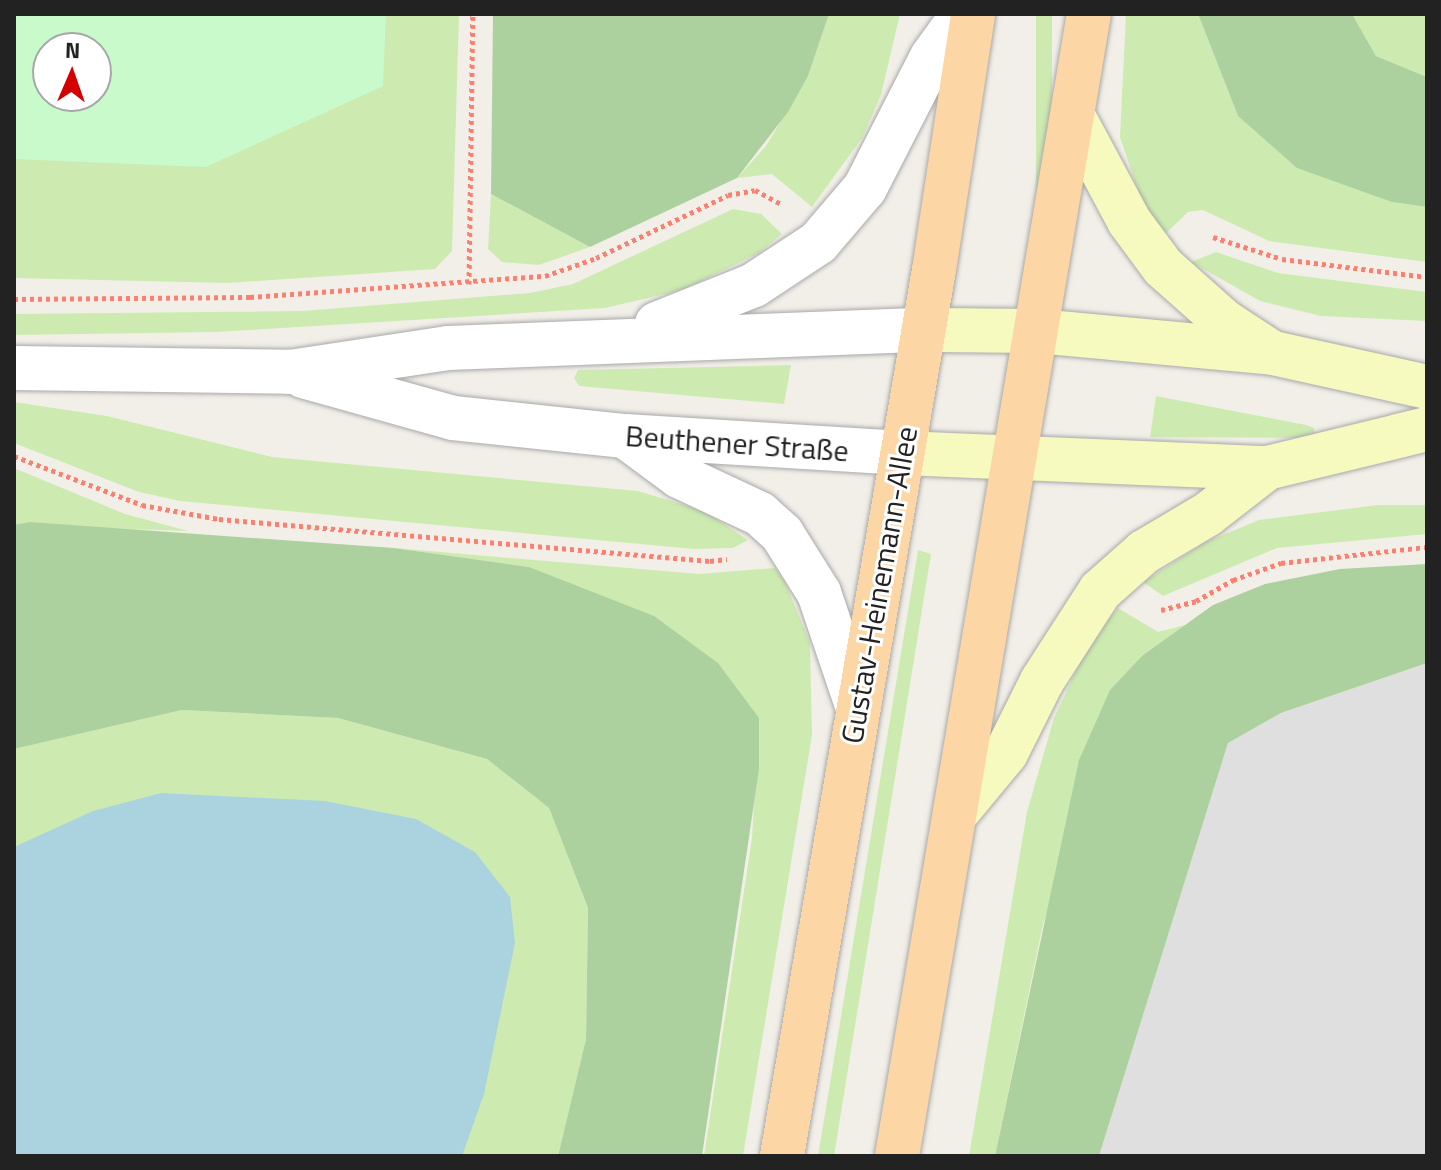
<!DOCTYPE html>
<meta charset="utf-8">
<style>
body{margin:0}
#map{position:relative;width:1441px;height:1170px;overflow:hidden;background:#f2efe9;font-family:"Titillium Web",sans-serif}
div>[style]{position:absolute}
.residential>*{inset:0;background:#e0dfdf}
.grass>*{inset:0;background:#cdebb0;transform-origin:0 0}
.forest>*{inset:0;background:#add19e}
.park>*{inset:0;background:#c8facc}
.water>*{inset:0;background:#aad3df}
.path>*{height:5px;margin-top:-2.5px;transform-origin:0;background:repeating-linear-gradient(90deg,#fa8072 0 4px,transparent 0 8px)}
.roads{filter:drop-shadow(0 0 2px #a9a9a9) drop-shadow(0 0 2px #a9a9a9)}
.tertiary>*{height:44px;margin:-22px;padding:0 22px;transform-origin:22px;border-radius:22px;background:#fff}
.secondary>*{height:44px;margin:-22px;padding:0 22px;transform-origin:22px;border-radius:22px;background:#f7fabf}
.primary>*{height:44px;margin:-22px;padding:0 22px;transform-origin:22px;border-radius:22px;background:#fcd6a4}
span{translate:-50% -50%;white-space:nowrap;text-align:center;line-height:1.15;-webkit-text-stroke:6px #fff;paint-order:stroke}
.street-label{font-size:30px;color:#222}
.frame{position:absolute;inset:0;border:16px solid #222;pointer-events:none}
.north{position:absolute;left:32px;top:32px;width:80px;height:80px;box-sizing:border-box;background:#fff;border:2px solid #a7a7a7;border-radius:50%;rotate:2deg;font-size:22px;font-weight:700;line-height:32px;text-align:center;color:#222}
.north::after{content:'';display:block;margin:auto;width:28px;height:36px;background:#d40000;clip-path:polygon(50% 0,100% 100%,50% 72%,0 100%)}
</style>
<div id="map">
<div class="residential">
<i style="clip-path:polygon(1427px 663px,1427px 1156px,1099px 1156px,1228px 743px,1281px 713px)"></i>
</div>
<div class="grass">
<i style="clip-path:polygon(evenodd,14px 14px,459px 14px,452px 251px,435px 269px,228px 283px,14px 278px,14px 14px,48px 48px,96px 48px,96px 96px,48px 96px,48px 48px)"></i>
<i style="clip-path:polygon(829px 14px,900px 14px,881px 95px,862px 138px,812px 207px,772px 174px,737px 178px,766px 146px,808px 76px)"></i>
<i style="left:1036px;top:14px;width:16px;height:249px"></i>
<i style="clip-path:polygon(1126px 14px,1198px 14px,1238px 116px,1392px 202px,1427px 207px,1427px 262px,1269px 241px,1203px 210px,1188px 212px,1163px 236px,1141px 200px,1120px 137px)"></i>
<i style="clip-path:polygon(1352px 14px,1427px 14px,1427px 77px,1376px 56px)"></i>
<i style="clip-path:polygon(491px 194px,590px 247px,539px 265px,502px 262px,488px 249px)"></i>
<i style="clip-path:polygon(733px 209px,761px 214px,782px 234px,757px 254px,682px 290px,605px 308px,217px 332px,14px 335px,14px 314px,302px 311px,530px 293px,573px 284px)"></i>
<i style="clip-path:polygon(1216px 252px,1278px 273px,1427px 292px,1427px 321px,1321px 316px,1260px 301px,1191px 262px)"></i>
<i style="clip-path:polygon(791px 365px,784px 404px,579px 386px,574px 378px,578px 370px)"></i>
<i style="clip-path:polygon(1156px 396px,1306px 425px,1314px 428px,1315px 438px,1150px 437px)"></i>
<i style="clip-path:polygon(14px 402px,107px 416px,272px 457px,638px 491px,704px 511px,748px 540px,733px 548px,694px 549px,180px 501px,139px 492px,14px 443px)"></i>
<i style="clip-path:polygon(14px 468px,125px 514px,188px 531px,14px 525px)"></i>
<i style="clip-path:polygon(1378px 505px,1427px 505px,1427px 534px,1277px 548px,1163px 596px,1143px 582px,1206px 542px,1259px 520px)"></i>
<i style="clip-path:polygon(394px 548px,699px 574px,775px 568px,785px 582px,810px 643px,812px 735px,743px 1156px,704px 1156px,752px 838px,759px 718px,529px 567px)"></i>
<i style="clip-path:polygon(918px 550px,931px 554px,834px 1156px,818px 1156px)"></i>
<i style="clip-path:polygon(1118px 608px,1158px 632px,1185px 625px,1143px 655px,1043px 924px,995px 1156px,969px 1156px,1027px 812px,1054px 718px,1089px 643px)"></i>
<i style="clip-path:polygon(182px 710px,338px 718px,487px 759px,549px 808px,588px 908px,586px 1039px,558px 1156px,14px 1156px,14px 749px)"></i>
</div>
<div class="forest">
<i style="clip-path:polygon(493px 14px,829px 14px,808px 76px,788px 112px,737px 178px,590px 247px,491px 194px)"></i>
<i style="clip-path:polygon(1198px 14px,1352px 14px,1376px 56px,1427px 77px,1427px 207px,1392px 202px,1297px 168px,1238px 116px)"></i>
<i style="clip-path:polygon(30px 522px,394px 548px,529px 567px,654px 616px,718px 663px,759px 718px,759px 769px,702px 1156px,558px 1156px,586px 1039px,588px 908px,549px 808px,487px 759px,338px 718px,182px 710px,14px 749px,14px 525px)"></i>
<i style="clip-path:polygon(1427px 564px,1427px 663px,1281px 713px,1228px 743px,1099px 1156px,995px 1156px,1079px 760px,1110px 690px,1143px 655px,1213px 605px,1265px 584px,1340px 569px)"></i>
</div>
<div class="park">
<i style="clip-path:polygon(evenodd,14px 14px,386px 14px,383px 86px,206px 167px,14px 159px,14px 14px,48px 48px,96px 48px,96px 96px,48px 96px,48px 48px)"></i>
</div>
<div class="water">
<i style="clip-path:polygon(161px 793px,325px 801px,416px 819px,475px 852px,510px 897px,515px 943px,484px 1094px,462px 1156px,14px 1156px,14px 847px,93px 811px)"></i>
</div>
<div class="path">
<i style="left:1213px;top:237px;width:72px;rotate:17.7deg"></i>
<i style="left:1282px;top:259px;width:146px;rotate:7.1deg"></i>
<i style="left:469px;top:284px;width:270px;rotate:-89.2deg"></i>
<i style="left:14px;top:299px;width:236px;rotate:-0.5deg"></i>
<i style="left:250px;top:297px;width:296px;rotate:-4.1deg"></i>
<i style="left:545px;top:276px;width:54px;rotate:-19.4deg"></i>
<i style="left:596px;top:258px;width:146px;rotate:-25.5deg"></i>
<i style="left:728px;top:195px;width:27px;rotate:-10deg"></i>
<i style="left:755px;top:190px;width:30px;rotate:28deg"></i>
<i style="left:14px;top:456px;width:137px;rotate:20.9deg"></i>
<i style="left:142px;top:505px;width:78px;rotate:10.3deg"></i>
<i style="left:219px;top:519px;width:493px;rotate:4.9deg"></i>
<i style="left:710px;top:561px;width:17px;rotate:-7deg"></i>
<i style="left:1161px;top:610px;width:36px;rotate:-14deg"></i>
<i style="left:1196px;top:601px;width:43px;rotate:-29.6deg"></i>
<i style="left:1233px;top:580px;width:51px;rotate:-19.5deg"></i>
<i style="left:1281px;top:563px;width:147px;rotate:-6.3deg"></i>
</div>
<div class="roads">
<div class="tertiary">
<i style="left:657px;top:324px;width:105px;rotate:-21.9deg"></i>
<i style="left:754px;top:285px;width:77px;rotate:-33.3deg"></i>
<i style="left:818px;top:243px;width:72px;rotate:-49.5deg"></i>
<i style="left:865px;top:188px;width:147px;rotate:-62.9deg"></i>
<i style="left:932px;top:57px;width:53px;rotate:-54.2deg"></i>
<i style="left:14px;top:368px;width:276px;rotate:0.8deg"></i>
<i style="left:290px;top:372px;width:160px;rotate:-8.6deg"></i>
<i style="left:448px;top:348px;width:475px;rotate:-2.2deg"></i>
<i style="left:303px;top:376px;width:156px;rotate:15.6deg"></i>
<i style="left:453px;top:418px;width:173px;rotate:6deg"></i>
<i style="left:625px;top:436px;width:278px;rotate:3.5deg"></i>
<i style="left:625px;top:436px;width:67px;rotate:36.5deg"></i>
<i style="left:679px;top:476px;width:89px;rotate:25.1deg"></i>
<i style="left:760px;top:514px;width:30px;rotate:42deg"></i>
<i style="left:782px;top:534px;width:70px;rotate:57.9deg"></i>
<i style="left:819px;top:593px;width:121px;rotate:71.3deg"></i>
</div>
<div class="secondary">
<i style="left:1073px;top:116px;width:119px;rotate:61.9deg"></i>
<i style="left:1129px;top:221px;width:57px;rotate:53.5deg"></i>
<i style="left:1163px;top:267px;width:83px;rotate:41.6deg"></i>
<i style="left:1225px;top:322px;width:51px;rotate:33.1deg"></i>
<i style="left:923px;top:330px;width:114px;rotate:0.5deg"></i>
<i style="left:1037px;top:331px;width:237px;rotate:5.3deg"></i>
<i style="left:1273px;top:353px;width:158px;rotate:12.4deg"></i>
<i style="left:902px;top:453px;width:365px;rotate:2.4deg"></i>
<i style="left:1267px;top:468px;width:165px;rotate:-13.7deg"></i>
<i style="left:958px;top:811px;width:75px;rotate:-50.4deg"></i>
<i style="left:1006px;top:753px;width:80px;rotate:-63.4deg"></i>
<i style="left:1042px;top:681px;width:107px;rotate:-57.2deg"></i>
<i style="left:1100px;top:591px;width:59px;rotate:-41.6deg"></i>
<i style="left:1144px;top:552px;width:74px;rotate:-30.7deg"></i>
<i style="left:1208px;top:514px;width:75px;rotate:-37.9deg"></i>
</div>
<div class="primary">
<i style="left:782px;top:1156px;width:899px;rotate:-80.27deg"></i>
<i style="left:934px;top:270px;width:259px;rotate:-81.3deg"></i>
<i style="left:897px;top:1156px;width:1158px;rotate:-80.46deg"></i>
</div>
</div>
<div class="street-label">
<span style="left:737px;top:443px;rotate:4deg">Beuthener Straße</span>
<span style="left:879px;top:585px;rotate:-80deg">Gustav-Heinemann-Allee</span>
</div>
<div class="frame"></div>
<div class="north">N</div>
</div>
